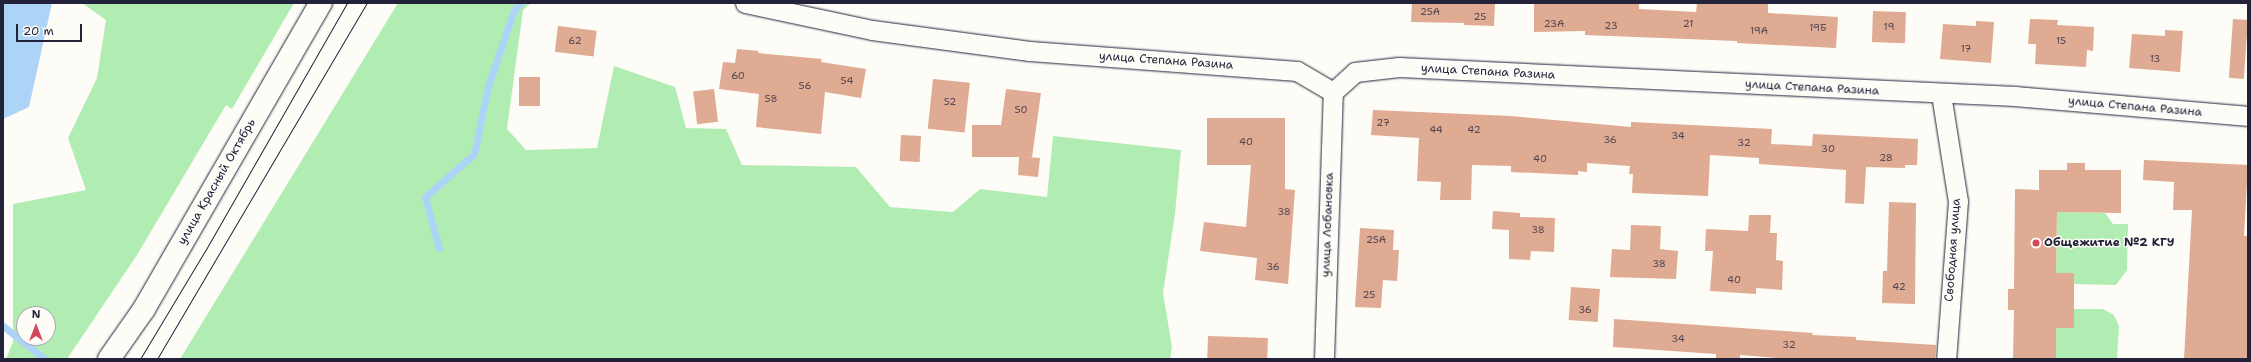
<!DOCTYPE html>
<meta charset="utf-8">
<style>
body{margin:0}
#map{position:relative;width:2251px;height:362px;overflow:hidden;background:#fdfcf7;font-family:"Shantell Sans",sans-serif}
div>[style]{position:absolute}
.green>*{inset:0;background:#b1edb2}
.water>*{inset:0;background:#add3f7}
.stream>*{height:7px;margin:-3.5px;padding:0 3.5px;transform-origin:3.5px;border-radius:3.5px;background:#add3f7}
.building>*{inset:0;background:#dfab93;transform-origin:0 0}
.roads{filter:drop-shadow(0 0 1px #22223b) drop-shadow(0 0 1px #22223b)}
.street>*{height:19px;margin:-9.5px;padding:0 9.5px;transform-origin:9.5px;border-radius:9.5px;background:#fdfcf7}
.secondary>*{height:22px;margin:-11px;padding:0 11px;transform-origin:11px;border-radius:11px;background:#fdfcf7}
.tram>*{height:1px;margin:-0.5px;padding:0 0.5px;transform-origin:0.5px;border-radius:0.5px;background:#22223b}
.dots>*{width:11px;height:11px;translate:-50% -50%;box-sizing:border-box;border:2px solid #fdfcf7;border-radius:50%}
span{translate:-50% -50%;white-space:nowrap;text-align:center;line-height:1.15;-webkit-text-stroke:3px #fdfcf7;paint-order:stroke}
.number-label{font-size:10px;color:#514451}
.number-label span{-webkit-text-stroke-width:0}
.street-label{font-size:12px;color:#22223b}
.poi-label{font-size:12px;color:#22223b;font-weight:700}
.left{translate:0 -50%;text-align:left}
.frame{position:absolute;inset:0;border:4px solid #22223b;pointer-events:none}
.north{position:absolute;left:16px;top:306px;width:40px;height:40px;box-sizing:border-box;background:#fdfcf7;border:1px solid #a5a5ac;border-radius:50%;rotate:0deg;font-size:11px;font-weight:700;line-height:16px;text-align:center;color:#22223b}
.north::after{content:'';display:block;margin:auto;width:14px;height:18px;background:#d1495b;clip-path:polygon(50% 0,100% 100%,50% 72%,0 100%)}
.scale{position:absolute;left:16px;top:24px;width:66px;height:18px;box-sizing:border-box;border:2px solid #22223b;border-top:0;padding-left:5px;font-size:12px;line-height:14px;white-space:nowrap;color:#22223b;-webkit-text-stroke:3px #fdfcf7;paint-order:stroke}
</style>
<div id="map">
<div class="green">
<i style="clip-path:polygon(evenodd,82px 3px,294px 3px,232px 109px,226px 105px,137px 255px,67px 359px,6px 359px,13px 342px,13px 204px,86px 190px,68px 138px,97px 78px,106px 20px,82px 3px,24px 314px,48px 314px,48px 338px,24px 338px,24px 314px)"></i>
<i style="clip-path:polygon(398px 3px,531px 3px,523px 10px,507px 129px,526px 150px,597px 148px,614px 66px,675px 87px,686px 128px,726px 129px,742px 165px,856px 167px,890px 207px,953px 212px,980px 189px,1047px 197px,1053px 136px,1181px 150px,1175px 214px,1163px 293px,1172px 347px,1170px 359px,180px 359px)"></i>
<i style="clip-path:polygon(2057px 212px,2105px 213px,2113px 224px,2128px 224px,2127px 270px,2116px 285px,2074px 284px,2074px 273px,2056px 273px)"></i>
<i style="clip-path:polygon(2074px 309px,2103px 309px,2114px 315px,2119px 326px,2117px 359px,2056px 359px,2056px 328px,2074px 328px)"></i>
</div>
<div class="water">
<i style="clip-path:polygon(3px 3px,52px 3px,29px 107px,3px 119px)"></i>
</div>
<div class="stream">
<i style="left:439px;top:248px;width:53px;rotate:-105.4deg"></i>
<i style="left:425px;top:197px;width:65px;rotate:-41.3deg"></i>
<i style="left:474px;top:154px;width:69px;rotate:-78.4deg"></i>
<i style="left:488px;top:86px;width:80px;rotate:-71.1deg"></i>
<i style="left:514px;top:10px;width:9px;rotate:-49deg"></i>
<i style="left:3px;top:326px;width:53px;rotate:38.2deg"></i>
</div>
<div class="building">
<i style="clip-path:polygon(1412px 3px,1495px 3px,1494px 26px,1464px 25px,1464px 23px,1411px 22px)"></i>
<i style="clip-path:polygon(1534px 3px,1639px 3px,1639px 9px,1696px 12px,1697px 3px,1768px 3px,1768px 13px,1838px 17px,1836px 48px,1737px 43px,1737px 41px,1585px 35px,1585px 31px,1534px 32px)"></i>
<i style="left:1873px;top:11px;width:33px;height:31px;rotate:2deg"></i>
<i style="clip-path:polygon(2030px 19px,2058px 20px,2057px 25px,2094px 27px,2093px 51px,2087px 50px,2086px 67px,2035px 64px,2036px 44px,2028px 44px)"></i>
<i style="left:2233px;top:19px;width:15px;height:59px;rotate:4deg"></i>
<i style="clip-path:polygon(1976px 21px,1994px 22px,1991px 63px,1940px 59px,1943px 24px,1976px 26px)"></i>
<i style="left:558px;top:26px;width:39px;height:26px;rotate:7deg"></i>
<i style="clip-path:polygon(2165px 30px,2183px 31px,2180px 72px,2129px 68px,2132px 34px,2165px 36px)"></i>
<i style="clip-path:polygon(737px 49px,759px 51px,758px 53px,822px 59px,821px 62px,866px 69px,861px 98px,825px 92px,821px 134px,756px 127px,759px 94px,719px 89px,723px 62px,735px 63px)"></i>
<i style="left:519px;top:77px;width:21px;height:29px"></i>
<i style="left:933px;top:79px;width:37px;height:50px;rotate:6deg"></i>
<i style="left:714px;top:89px;width:33px;height:21px;rotate:83deg"></i>
<i style="clip-path:polygon(1006px 89px,1041px 93px,1032px 157px,1028px 157px,1040px 158px,1038px 177px,1018px 175px,1019px 157px,972px 157px,972px 125px,1001px 125px)"></i>
<i style="clip-path:polygon(1373px 110px,1511px 116px,1631px 127px,1631px 122px,1772px 129px,1771px 144px,1812px 146px,1813px 134px,1918px 139px,1917px 165px,1905px 165px,1905px 168px,1866px 167px,1864px 204px,1845px 203px,1846px 170px,1759px 164px,1759px 158px,1710px 155px,1708px 196px,1632px 193px,1633px 174px,1629px 174px,1630px 166px,1587px 163px,1587px 172px,1578px 171px,1578px 175px,1511px 172px,1511px 166px,1472px 165px,1471px 200px,1440px 200px,1441px 182px,1417px 181px,1419px 138px,1371px 135px)"></i>
<i style="clip-path:polygon(1207px 118px,1285px 118px,1285px 189px,1295px 190px,1288px 284px,1255px 280px,1257px 258px,1200px 251px,1204px 222px,1246px 227px,1251px 165px,1207px 165px)"></i>
<i style="left:901px;top:135px;width:20px;height:26px;rotate:3deg"></i>
<i style="clip-path:polygon(2144px 160px,2248px 165px,2244px 236px,2248px 236px,2248px 359px,2184px 359px,2192px 210px,2173px 210px,2174px 182px,2143px 180px)"></i>
<i style="clip-path:polygon(2067px 163px,2085px 163px,2085px 170px,2121px 170px,2121px 213px,2057px 212px,2056px 273px,2074px 273px,2074px 328px,2056px 328px,2056px 359px,2013px 359px,2014px 310px,2008px 310px,2008px 289px,2014px 289px,2015px 189px,2039px 190px,2039px 170px,2067px 170px)"></i>
<i style="clip-path:polygon(1889px 202px,1916px 203px,1915px 304px,1882px 303px,1883px 271px,1887px 271px)"></i>
<i style="clip-path:polygon(1493px 211px,1520px 213px,1520px 217px,1555px 218px,1554px 252px,1531px 251px,1530px 260px,1509px 259px,1509px 230px,1492px 229px)"></i>
<i style="clip-path:polygon(1749px 215px,1771px 215px,1770px 233px,1777px 233px,1776px 260px,1783px 261px,1782px 290px,1756px 288px,1756px 294px,1710px 291px,1713px 251px,1705px 251px,1706px 229px,1748px 231px)"></i>
<i style="clip-path:polygon(1631px 225px,1661px 226px,1660px 249px,1678px 251px,1676px 279px,1610px 277px,1612px 249px,1630px 250px)"></i>
<i style="clip-path:polygon(1360px 228px,1394px 230px,1393px 250px,1399px 250px,1397px 281px,1383px 280px,1381px 308px,1355px 307px)"></i>
<i style="left:1571px;top:287px;width:29px;height:33px;rotate:4deg"></i>
<i style="clip-path:polygon(1614px 319px,1813px 333px,1812px 335px,1856px 337px,1856px 340px,1936px 345px,1935px 359px,1790px 359px,1740px 355px,1740px 359px,1716px 359px,1716px 354px,1613px 347px)"></i>
<i style="left:1208px;top:336px;width:60px;height:23px;rotate:2deg"></i>
</div>
<div class="roads">
<div class="street">
<i style="left:745px;top:3px;width:130px;rotate:12deg"></i>
<i style="left:872px;top:30px;width:159px;rotate:7.6deg"></i>
<i style="left:1030px;top:51px;width:268px;rotate:4.3deg"></i>
<i style="left:1297px;top:71px;width:42px;rotate:30.3deg"></i>
<i style="left:1333px;top:92px;width:30px;rotate:-42deg"></i>
<i style="left:1355px;top:72px;width:44px;rotate:-6.5deg"></i>
<i style="left:1399px;top:67px;width:617px;rotate:2.7deg"></i>
<i style="left:2015px;top:96px;width:234px;rotate:4.9deg"></i>
<i style="left:1941px;top:94px;width:108px;rotate:81deg"></i>
<i style="left:1958px;top:201px;width:158px;rotate:94.3deg"></i>
<i style="left:1324px;top:359px;width:267px;rotate:-88.1deg"></i>
</div>
<div class="secondary">
<i style="left:109px;top:359px;width:61px;rotate:-55deg"></i>
<i style="left:144px;top:309px;width:354px;rotate:-60deg"></i>
</div>
</div>
<div class="tram">
<i style="left:140px;top:359px;width:126px;rotate:-59deg"></i>
<i style="left:205px;top:251px;width:286px;rotate:-60.2deg"></i>
<i style="left:157px;top:359px;width:413px;rotate:-59.5deg"></i>
</div>
<div class="dots">
<i style="left:2036px;top:243px;background:#d1495b"></i>
</div>
<div class="number-label">
<span style="left:1430px;top:12px">25А</span>
<span style="left:1480px;top:17px">25</span>
<span style="left:1554px;top:24px">23А</span>
<span style="left:1688px;top:24px">21</span>
<span style="left:1611px;top:26px">23</span>
<span style="left:1889px;top:27px">19</span>
<span style="left:1818px;top:28px">19Б</span>
<span style="left:1759px;top:31px">19А</span>
<span style="left:575px;top:41px">62</span>
<span style="left:2061px;top:41px">15</span>
<span style="left:1966px;top:49px">17</span>
<span style="left:2155px;top:59px">13</span>
<span style="left:738px;top:76px">60</span>
<span style="left:847px;top:81px">54</span>
<span style="left:805px;top:86px">56</span>
<span style="left:771px;top:99px">58</span>
<span style="left:950px;top:102px">52</span>
<span style="left:1021px;top:110px">50</span>
<span style="left:1383px;top:123px">27</span>
<span style="left:1436px;top:130px">44</span>
<span style="left:1474px;top:130px">42</span>
<span style="left:1678px;top:136px">34</span>
<span style="left:1610px;top:140px">36</span>
<span style="left:1246px;top:142px">40</span>
<span style="left:1744px;top:143px">32</span>
<span style="left:1828px;top:149px">30</span>
<span style="left:1886px;top:158px">28</span>
<span style="left:1540px;top:159px">40</span>
<span style="left:1284px;top:212px">38</span>
<span style="left:1538px;top:230px">38</span>
<span style="left:1376px;top:240px">25А</span>
<span style="left:1659px;top:264px">38</span>
<span style="left:1273px;top:267px">36</span>
<span style="left:1734px;top:280px">40</span>
<span style="left:1899px;top:287px">42</span>
<span style="left:1369px;top:295px">25</span>
<span style="left:1585px;top:310px">36</span>
<span style="left:1678px;top:339px">34</span>
<span style="left:1789px;top:345px">32</span>
</div>
<div class="street-label">
<span style="left:1166px;top:61px;rotate:4deg">улица Степана Разина</span>
<span style="left:1488px;top:72px;rotate:3deg">улица Степана Разина</span>
<span style="left:1812px;top:88px;rotate:3deg">улица Степана Разина</span>
<span style="left:2135px;top:107px;rotate:5deg">улица Степана Разина</span>
<span style="left:217px;top:182px;rotate:-60deg">улица Красный Октябрь</span>
<span style="left:1328px;top:225px;rotate:-88deg">улица Лобановка</span>
<span style="left:1953px;top:250px;rotate:-86deg">Свободная улица</span>
</div>
<div class="poi-label">
<span class="left" style="left:2044px;top:243px">Общежитие №2 КГУ</span>
</div>
<div class="frame"></div>
<div class="north">N</div>
<div class="scale">20 m</div>
</div>
